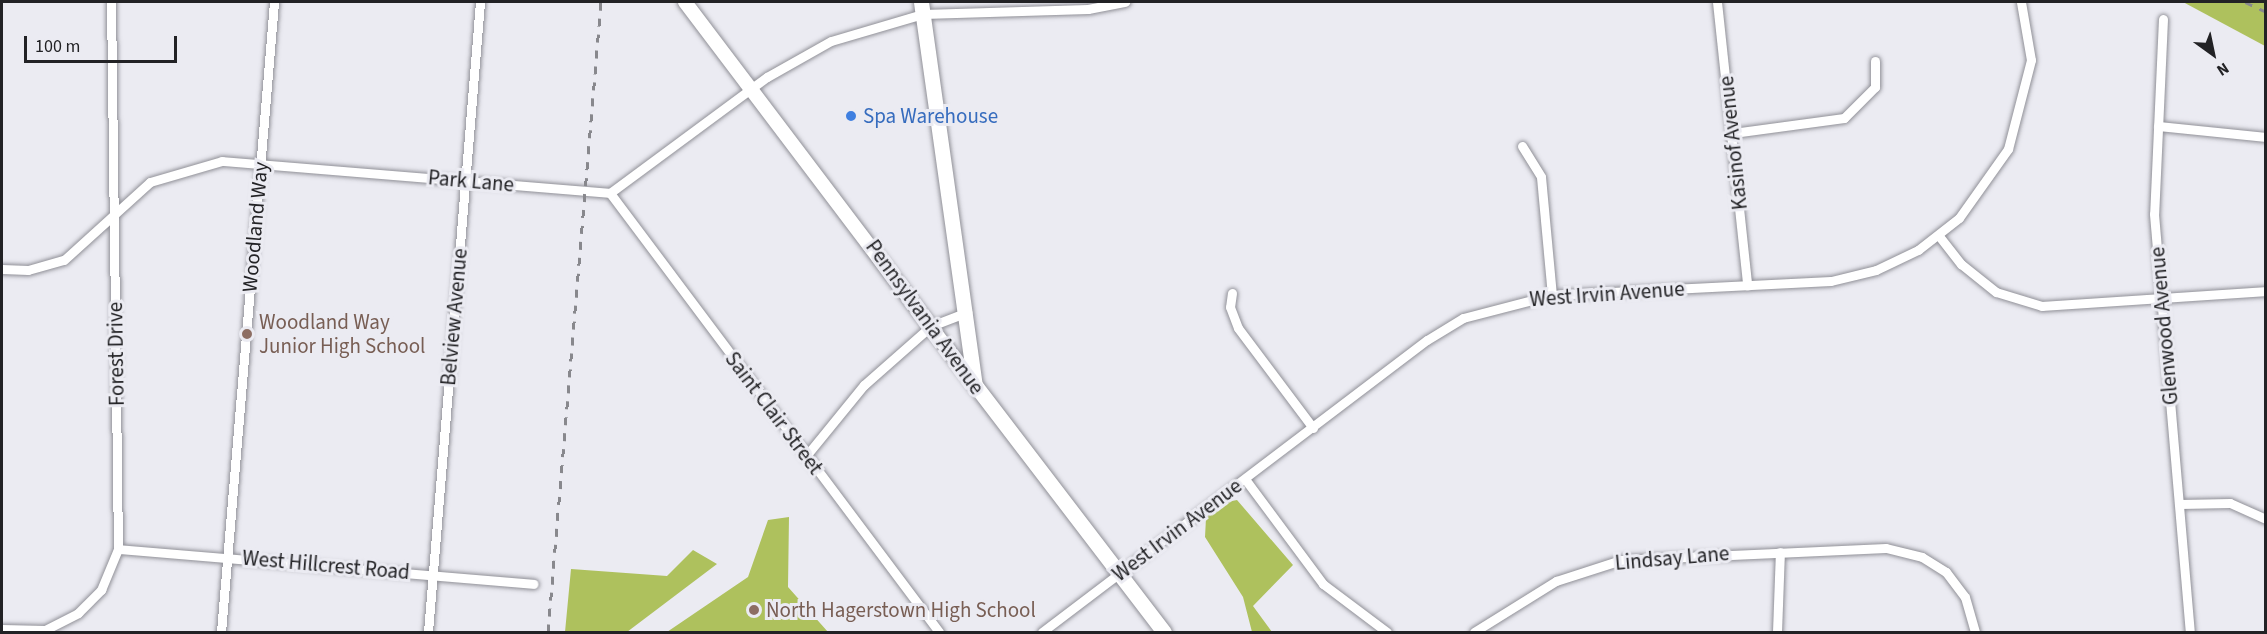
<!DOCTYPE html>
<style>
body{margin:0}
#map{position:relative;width:2267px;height:634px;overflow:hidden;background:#ebebf2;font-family:"Source Sans 3",sans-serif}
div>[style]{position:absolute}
.forest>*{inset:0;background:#aec15d}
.roads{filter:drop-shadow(0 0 2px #909097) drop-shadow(0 0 2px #909097)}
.minor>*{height:9px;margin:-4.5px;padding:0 4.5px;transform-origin:4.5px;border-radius:4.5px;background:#fff}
.secondary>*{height:14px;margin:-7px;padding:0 7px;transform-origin:7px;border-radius:7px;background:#fff}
.primary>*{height:15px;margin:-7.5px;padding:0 7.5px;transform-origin:7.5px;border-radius:7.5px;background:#fff}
.rail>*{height:3px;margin-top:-1.5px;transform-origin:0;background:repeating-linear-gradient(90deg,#88888d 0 8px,transparent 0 16px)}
.dots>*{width:16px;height:16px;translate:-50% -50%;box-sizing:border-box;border:3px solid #ebebf2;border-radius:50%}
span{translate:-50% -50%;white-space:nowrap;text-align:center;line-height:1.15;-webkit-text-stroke:6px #ebebf2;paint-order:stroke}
.shop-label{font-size:21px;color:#366cbe}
.left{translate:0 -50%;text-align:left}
.street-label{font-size:21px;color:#222225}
.education-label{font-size:21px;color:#785e54}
.frame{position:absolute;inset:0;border:3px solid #222225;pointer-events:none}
.north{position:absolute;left:2183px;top:24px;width:60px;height:60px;-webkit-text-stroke:4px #ebebf2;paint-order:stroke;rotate:147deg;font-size:16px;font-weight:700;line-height:24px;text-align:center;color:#222225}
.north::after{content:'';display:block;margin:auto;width:21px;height:27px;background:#222225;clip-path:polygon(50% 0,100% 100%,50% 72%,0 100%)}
.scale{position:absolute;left:24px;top:36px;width:153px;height:27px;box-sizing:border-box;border:3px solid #222225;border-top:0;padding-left:8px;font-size:18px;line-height:21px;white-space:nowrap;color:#222225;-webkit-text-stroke:4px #ebebf2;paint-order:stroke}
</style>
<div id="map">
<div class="forest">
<i style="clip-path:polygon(2183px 2px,2265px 2px,2265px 46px)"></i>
<i style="clip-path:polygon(1237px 500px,1293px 565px,1253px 606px,1272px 632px,1252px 632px,1243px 597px,1205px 537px,1206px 518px,1218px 504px)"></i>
<i style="clip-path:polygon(789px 517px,788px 587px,828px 632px,667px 632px,748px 577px,768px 520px)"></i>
<i style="clip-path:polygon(693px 550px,717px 564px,627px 632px,565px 632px,571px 569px,667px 576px)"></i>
</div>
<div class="roads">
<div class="minor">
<i style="left:1717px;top:2px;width:285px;rotate:83.9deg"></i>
<i style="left:2163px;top:19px;width:195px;rotate:92.6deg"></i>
<i style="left:2154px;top:214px;width:420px;rotate:85.1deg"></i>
<i style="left:2158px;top:126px;width:109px;rotate:5.8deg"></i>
<i style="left:1733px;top:133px;width:112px;rotate:-7.7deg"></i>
<i style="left:1844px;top:118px;width:44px;rotate:-45deg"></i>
<i style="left:1875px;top:87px;width:26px;rotate:-90deg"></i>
<i style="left:1522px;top:146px;width:36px;rotate:58deg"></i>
<i style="left:1541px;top:177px;width:119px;rotate:84.7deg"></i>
<i style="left:610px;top:193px;width:549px;rotate:53.15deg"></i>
<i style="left:1939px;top:236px;width:36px;rotate:52deg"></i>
<i style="left:1961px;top:264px;width:45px;rotate:38.7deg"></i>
<i style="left:1996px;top:292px;width:48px;rotate:16.9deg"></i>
<i style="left:2042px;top:306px;width:225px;rotate:-3.8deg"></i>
<i style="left:2px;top:269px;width:26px;rotate:2deg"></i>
<i style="left:28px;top:270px;width:37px;rotate:-16deg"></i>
<i style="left:64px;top:260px;width:116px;rotate:-42.2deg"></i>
<i style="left:150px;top:182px;width:75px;rotate:-16.3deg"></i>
<i style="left:222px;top:161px;width:389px;rotate:4.7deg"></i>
<i style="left:610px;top:193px;width:195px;rotate:-36.5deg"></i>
<i style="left:767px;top:77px;width:73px;rotate:-29.4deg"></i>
<i style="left:831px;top:41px;width:96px;rotate:-16.4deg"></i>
<i style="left:923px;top:14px;width:165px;rotate:-1.7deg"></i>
<i style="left:1088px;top:9px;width:38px;rotate:-11deg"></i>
<i style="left:1232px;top:293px;width:14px;rotate:98deg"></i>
<i style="left:1230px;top:307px;width:22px;rotate:69deg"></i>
<i style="left:1238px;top:328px;width:125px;rotate:53.1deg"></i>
<i style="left:806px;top:456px;width:92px;rotate:-50.8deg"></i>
<i style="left:864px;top:385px;width:89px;rotate:-41.4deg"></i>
<i style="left:931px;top:326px;width:39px;rotate:-21deg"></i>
<i style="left:1245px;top:479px;width:131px;rotate:53.4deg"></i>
<i style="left:1323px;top:584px;width:80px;rotate:36.9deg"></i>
<i style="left:2180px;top:504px;width:50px;rotate:-1.1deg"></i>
<i style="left:2230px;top:503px;width:39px;rotate:24deg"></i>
<i style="left:118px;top:549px;width:417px;rotate:4.8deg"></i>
<i style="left:2px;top:629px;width:43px;rotate:1.3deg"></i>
<i style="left:45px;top:630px;width:37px;rotate:-27deg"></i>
<i style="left:78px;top:613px;width:33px;rotate:-45deg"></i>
<i style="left:101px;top:590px;width:44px;rotate:-67.5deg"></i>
<i style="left:118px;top:549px;width:547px;rotate:-90.73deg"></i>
<i style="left:221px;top:632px;width:632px;rotate:-85.19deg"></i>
<i style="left:428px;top:632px;width:632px;rotate:-85.28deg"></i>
<i style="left:1042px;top:632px;width:483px;rotate:-37.2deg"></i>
<i style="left:1427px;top:340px;width:42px;rotate:-31.4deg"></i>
<i style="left:1463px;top:318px;width:92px;rotate:-14.5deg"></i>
<i style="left:1552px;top:295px;width:279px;rotate:-2.9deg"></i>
<i style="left:1831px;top:281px;width:46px;rotate:-13.7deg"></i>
<i style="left:1876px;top:270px;width:47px;rotate:-25.5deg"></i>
<i style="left:1918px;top:250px;width:52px;rotate:-38deg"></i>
<i style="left:1959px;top:218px;width:85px;rotate:-54.6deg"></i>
<i style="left:2008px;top:149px;width:92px;rotate:-75.5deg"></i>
<i style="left:2031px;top:60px;width:59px;rotate:-99.8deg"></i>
<i style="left:1474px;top:632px;width:97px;rotate:-31.9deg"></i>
<i style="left:1556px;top:581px;width:68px;rotate:-17.9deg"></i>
<i style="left:1621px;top:560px;width:265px;rotate:-2.6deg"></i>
<i style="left:1886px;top:548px;width:37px;rotate:14deg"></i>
<i style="left:1922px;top:557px;width:28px;rotate:32deg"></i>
<i style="left:1946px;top:572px;width:31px;rotate:53deg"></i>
<i style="left:1965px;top:597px;width:36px;rotate:74deg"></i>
<i style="left:1777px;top:632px;width:80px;rotate:-87.9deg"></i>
</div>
<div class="secondary">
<i style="left:685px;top:2px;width:480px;rotate:52.9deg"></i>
</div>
<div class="primary">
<i style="left:921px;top:2px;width:387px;rotate:82deg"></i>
<i style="left:975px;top:385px;width:311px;rotate:52.6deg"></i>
</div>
</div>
<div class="rail">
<i style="left:2245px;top:2px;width:23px;rotate:25deg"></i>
<i style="left:548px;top:632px;width:632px;rotate:-85.19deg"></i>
</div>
<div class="dots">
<i style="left:851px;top:116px;background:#3f7fe0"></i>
<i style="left:247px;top:334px;background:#8d6e63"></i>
<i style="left:754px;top:610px;background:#8d6e63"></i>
</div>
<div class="shop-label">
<span class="left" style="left:863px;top:116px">Spa Warehouse</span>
</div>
<div class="street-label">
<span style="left:1733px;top:143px;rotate:-96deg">Kasinof Avenue</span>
<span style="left:471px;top:181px;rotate:5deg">Park Lane</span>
<span style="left:255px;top:227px;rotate:-85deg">Woodland Way</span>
<span style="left:1607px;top:294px;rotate:-4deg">West Irvin Avenue</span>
<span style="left:454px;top:317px;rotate:-85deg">Belview Avenue</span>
<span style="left:925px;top:317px;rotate:54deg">Pennsylvania Avenue</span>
<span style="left:2164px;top:326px;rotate:-95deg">Glenwood Avenue</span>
<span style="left:116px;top:354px;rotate:-91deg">Forest Drive</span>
<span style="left:774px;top:413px;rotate:53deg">Saint Clair Street</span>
<span style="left:1177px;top:530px;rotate:-37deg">West Irvin Avenue</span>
<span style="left:1672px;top:558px;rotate:-5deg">Lindsay Lane</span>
<span style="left:326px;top:565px;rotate:5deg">West Hillcrest Road</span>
</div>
<div class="education-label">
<span class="left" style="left:259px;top:334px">Woodland Way<br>Junior High School</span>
<span class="left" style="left:766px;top:610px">North Hagerstown High School</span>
</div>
<div class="frame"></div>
<div class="north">N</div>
<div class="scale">100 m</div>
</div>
